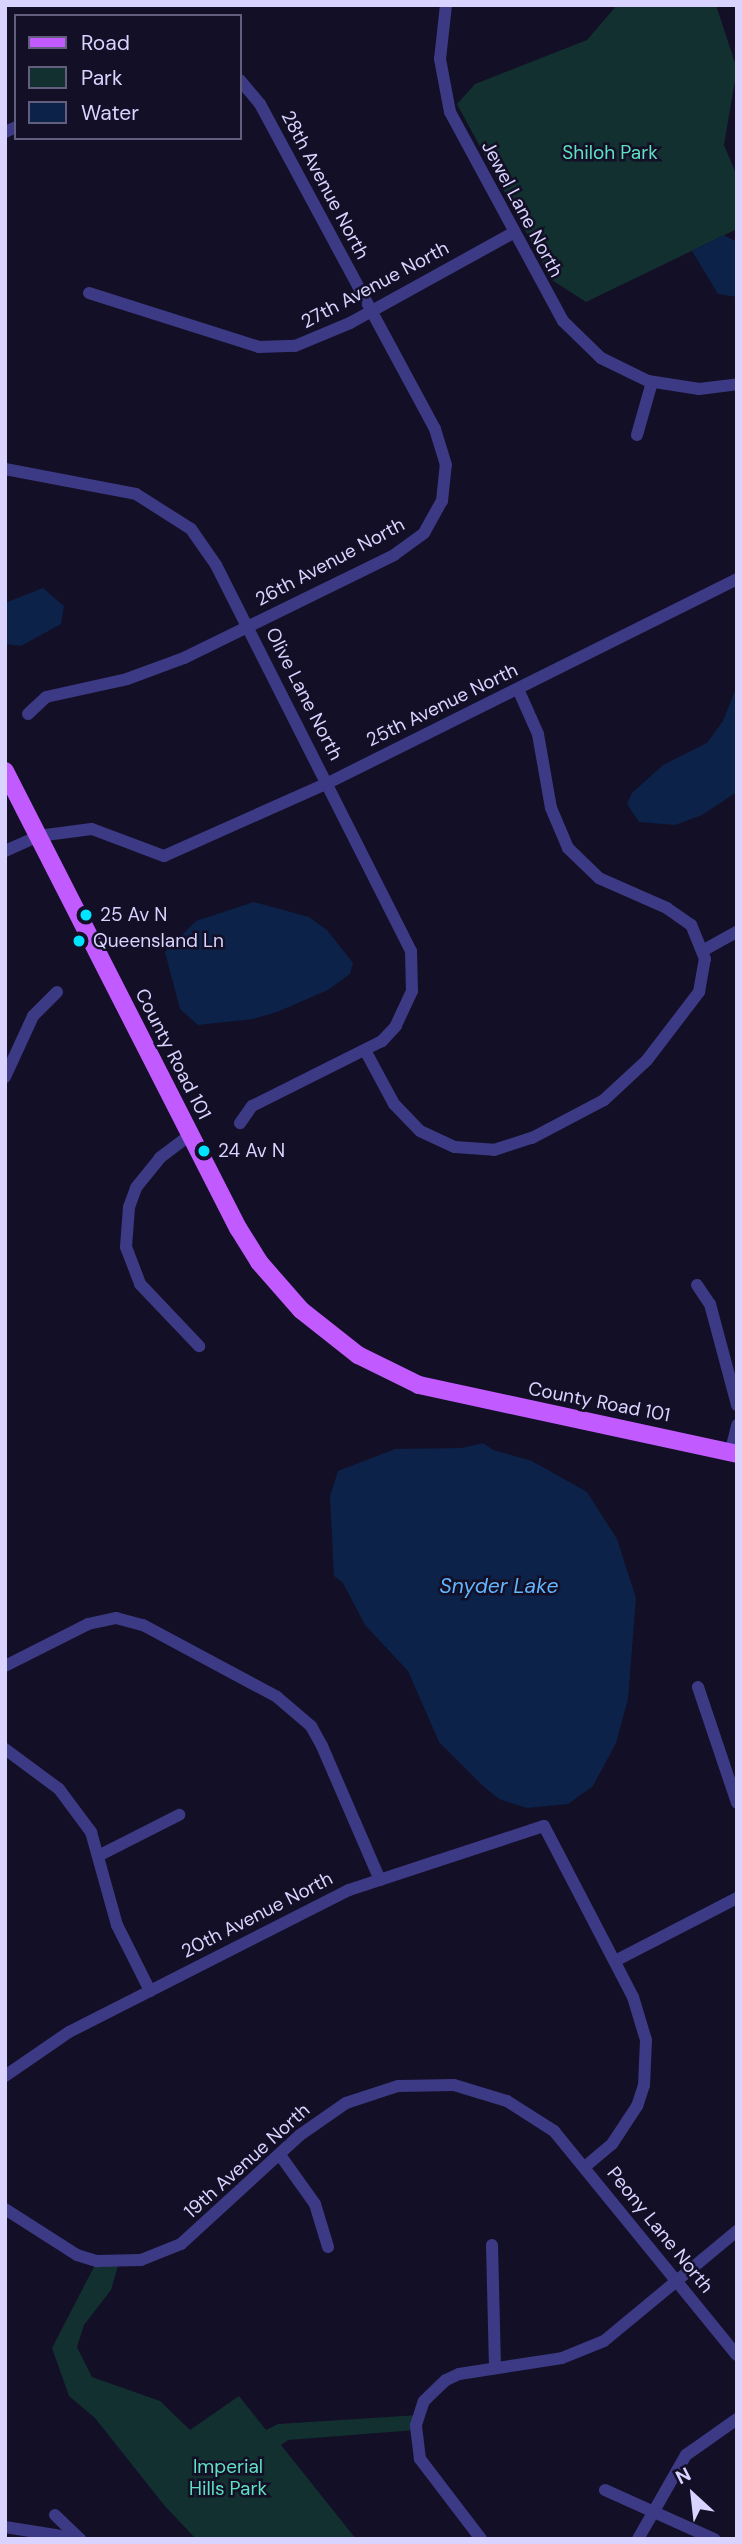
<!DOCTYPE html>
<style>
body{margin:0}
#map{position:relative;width:742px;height:2544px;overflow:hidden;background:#130f26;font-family:"DM Sans",sans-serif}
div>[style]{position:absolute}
.green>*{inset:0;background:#12302f}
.water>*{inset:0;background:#0c2248}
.minor>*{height:12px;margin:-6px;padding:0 6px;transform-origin:6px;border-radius:6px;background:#3d3a85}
.primary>*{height:18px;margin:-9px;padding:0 9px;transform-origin:9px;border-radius:9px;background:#c25bff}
.dots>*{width:19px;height:19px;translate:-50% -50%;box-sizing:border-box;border:4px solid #130f26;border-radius:50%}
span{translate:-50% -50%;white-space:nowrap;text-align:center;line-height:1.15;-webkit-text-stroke:5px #130f26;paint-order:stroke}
.park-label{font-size:19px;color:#5fe0c0}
.street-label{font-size:19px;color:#d9d4ff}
.poi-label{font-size:19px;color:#d9d4ff}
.left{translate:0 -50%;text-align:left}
.water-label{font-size:21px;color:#62b6ff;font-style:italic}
.frame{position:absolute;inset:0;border:7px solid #d9d4ff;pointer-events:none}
.legend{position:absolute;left:14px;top:14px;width:228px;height:126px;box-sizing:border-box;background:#130f26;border:2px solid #625e7d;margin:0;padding:9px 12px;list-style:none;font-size:21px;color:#d9d4ff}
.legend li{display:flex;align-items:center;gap:14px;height:35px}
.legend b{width:35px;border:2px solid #625e7d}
.north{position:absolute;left:658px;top:2460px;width:70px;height:70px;-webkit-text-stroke:5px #130f26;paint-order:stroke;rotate:333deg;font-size:19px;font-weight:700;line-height:28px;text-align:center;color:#d9d4ff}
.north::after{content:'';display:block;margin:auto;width:24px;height:32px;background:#d9d4ff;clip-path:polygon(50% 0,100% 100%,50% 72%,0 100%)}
</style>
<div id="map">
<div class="green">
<i style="clip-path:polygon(617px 5px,716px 5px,737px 69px,724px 145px,737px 176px,737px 229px,586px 302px,552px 280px,457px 104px,475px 84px,587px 40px)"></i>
<i style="clip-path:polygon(97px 2261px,119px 2262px,111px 2290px,84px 2325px,77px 2347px,92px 2377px,160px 2401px,190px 2430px,239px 2396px,266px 2430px,278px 2424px,419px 2415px,416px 2430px,288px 2440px,281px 2445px,356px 2539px,196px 2539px,164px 2505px,95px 2418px,69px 2396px,52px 2348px)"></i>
</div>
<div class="water">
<i style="clip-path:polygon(724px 235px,737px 242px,737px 297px,718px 294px,692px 251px)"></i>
<i style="clip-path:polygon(43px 588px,64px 606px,61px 624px,21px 646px,5px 644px,5px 603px)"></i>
<i style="clip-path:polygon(737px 686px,737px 792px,702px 815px,675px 825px,639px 822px,627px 804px,632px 793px,663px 765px,707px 743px,723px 721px)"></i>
<i style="clip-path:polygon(254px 902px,309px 917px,327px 930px,353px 963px,350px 974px,328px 990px,277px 1012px,253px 1019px,198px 1025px,180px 1009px,165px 952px,196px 921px)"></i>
<i style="clip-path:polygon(483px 1443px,493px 1450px,532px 1461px,587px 1492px,617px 1539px,636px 1598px,628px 1699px,616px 1743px,593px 1786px,568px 1804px,527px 1808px,499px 1799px,483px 1786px,439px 1742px,408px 1671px,365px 1625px,343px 1583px,334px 1576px,330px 1496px,338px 1471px,395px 1449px,462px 1448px)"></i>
</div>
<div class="minor">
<i style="left:446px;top:5px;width:54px;rotate:96.3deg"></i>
<i style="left:440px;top:59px;width:54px;rotate:79.3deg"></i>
<i style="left:450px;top:112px;width:238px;rotate:61.6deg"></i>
<i style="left:563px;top:321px;width:53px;rotate:44.2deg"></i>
<i style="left:601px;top:358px;width:52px;rotate:26.1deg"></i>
<i style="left:648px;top:381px;width:52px;rotate:8.9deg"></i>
<i style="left:699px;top:389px;width:38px;rotate:-7deg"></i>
<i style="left:5px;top:132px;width:12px;rotate:-24deg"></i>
<i style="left:89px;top:293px;width:178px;rotate:17.6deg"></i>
<i style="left:259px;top:347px;width:36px;rotate:-2deg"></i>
<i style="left:295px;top:346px;width:60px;rotate:-22.7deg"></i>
<i style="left:350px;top:323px;width:186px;rotate:-28.9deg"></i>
<i style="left:637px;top:435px;width:55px;rotate:-74.2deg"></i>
<i style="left:5px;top:469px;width:133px;rotate:10.8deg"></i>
<i style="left:136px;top:494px;width:65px;rotate:32.5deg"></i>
<i style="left:191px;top:529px;width:44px;rotate:55.2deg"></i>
<i style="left:216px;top:565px;width:432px;rotate:63.2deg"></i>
<i style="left:411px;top:951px;width:40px;rotate:88.6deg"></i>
<i style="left:412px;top:991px;width:38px;rotate:115deg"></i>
<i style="left:396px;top:1026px;width:21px;rotate:133deg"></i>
<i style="left:382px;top:1041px;width:145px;rotate:153.4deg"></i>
<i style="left:252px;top:1106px;width:21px;rotate:125deg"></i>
<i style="left:28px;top:714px;width:25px;rotate:-43deg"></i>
<i style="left:46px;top:697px;width:83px;rotate:-12.5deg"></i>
<i style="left:127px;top:679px;width:61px;rotate:-20.2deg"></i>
<i style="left:184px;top:658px;width:234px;rotate:-26.1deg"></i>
<i style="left:394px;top:555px;width:37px;rotate:-36deg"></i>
<i style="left:424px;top:533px;width:37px;rotate:-61deg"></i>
<i style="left:442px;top:501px;width:36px;rotate:-84deg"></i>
<i style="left:446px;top:465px;width:38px;rotate:-107deg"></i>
<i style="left:435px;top:429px;width:369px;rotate:-118.3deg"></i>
<i style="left:260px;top:104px;width:31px;rotate:-130deg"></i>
<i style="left:5px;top:851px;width:36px;rotate:-24deg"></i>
<i style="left:38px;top:836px;width:54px;rotate:-7.4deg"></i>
<i style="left:92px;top:829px;width:77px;rotate:20.6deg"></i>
<i style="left:164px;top:856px;width:180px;rotate:-24deg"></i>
<i style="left:328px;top:783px;width:457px;rotate:-26.5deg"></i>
<i style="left:704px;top:950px;width:38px;rotate:-29deg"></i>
<i style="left:366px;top:1052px;width:59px;rotate:61.7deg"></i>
<i style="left:394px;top:1104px;width:37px;rotate:46deg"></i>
<i style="left:420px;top:1131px;width:38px;rotate:25deg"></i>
<i style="left:455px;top:1147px;width:39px;rotate:4deg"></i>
<i style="left:494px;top:1150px;width:40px;rotate:-18deg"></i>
<i style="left:532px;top:1138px;width:81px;rotate:-27.8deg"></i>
<i style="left:604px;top:1100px;width:59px;rotate:-42.9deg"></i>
<i style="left:647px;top:1060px;width:86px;rotate:-52.6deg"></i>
<i style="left:699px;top:992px;width:34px;rotate:-80deg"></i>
<i style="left:705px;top:959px;width:37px;rotate:-112deg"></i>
<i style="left:691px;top:925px;width:29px;rotate:-145deg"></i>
<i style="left:667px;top:908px;width:74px;rotate:-156.2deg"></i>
<i style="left:599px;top:878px;width:43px;rotate:-135.9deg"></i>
<i style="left:568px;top:848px;width:43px;rotate:-113deg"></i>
<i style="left:551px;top:808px;width:75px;rotate:-100deg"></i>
<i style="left:538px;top:734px;width:49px;rotate:-114deg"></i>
<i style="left:5px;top:1077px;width:67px;rotate:-65.3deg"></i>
<i style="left:33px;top:1016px;width:34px;rotate:-45deg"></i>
<i style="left:190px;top:1135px;width:38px;rotate:143deg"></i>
<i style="left:160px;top:1158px;width:38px;rotate:129deg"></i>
<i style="left:136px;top:1188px;width:20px;rotate:110deg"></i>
<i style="left:129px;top:1207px;width:40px;rotate:94.3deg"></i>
<i style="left:126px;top:1247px;width:40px;rotate:69deg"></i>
<i style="left:140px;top:1284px;width:86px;rotate:46.4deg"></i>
<i style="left:697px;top:1285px;width:23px;rotate:56deg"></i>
<i style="left:710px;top:1304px;width:105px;rotate:75deg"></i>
<i style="left:730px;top:1454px;width:30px;rotate:-76deg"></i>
<i style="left:5px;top:1666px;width:93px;rotate:-26.8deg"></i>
<i style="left:88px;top:1624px;width:29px;rotate:-12deg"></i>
<i style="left:116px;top:1618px;width:28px;rotate:15deg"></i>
<i style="left:143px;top:1625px;width:152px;rotate:28.2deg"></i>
<i style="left:277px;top:1697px;width:45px;rotate:40.5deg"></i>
<i style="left:311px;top:1726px;width:23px;rotate:61deg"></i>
<i style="left:322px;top:1746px;width:146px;rotate:66.6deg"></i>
<i style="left:698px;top:1687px;width:122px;rotate:71.4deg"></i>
<i style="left:5px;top:1749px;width:67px;rotate:36.5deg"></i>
<i style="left:59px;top:1789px;width:54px;rotate:53.3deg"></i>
<i style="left:91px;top:1832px;width:97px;rotate:74.4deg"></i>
<i style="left:117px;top:1925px;width:74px;rotate:63.4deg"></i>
<i style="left:100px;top:1855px;width:89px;rotate:-26.9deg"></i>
<i style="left:615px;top:1961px;width:137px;rotate:-27.3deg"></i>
<i style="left:5px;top:2076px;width:78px;rotate:-34.5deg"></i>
<i style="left:69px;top:2032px;width:314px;rotate:-26.9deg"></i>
<i style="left:349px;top:1890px;width:205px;rotate:-18.2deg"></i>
<i style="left:544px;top:1826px;width:193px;rotate:62.5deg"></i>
<i style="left:633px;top:1997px;width:45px;rotate:73.2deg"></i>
<i style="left:646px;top:2040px;width:45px;rotate:92.5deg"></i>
<i style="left:644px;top:2085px;width:22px;rotate:108deg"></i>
<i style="left:637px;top:2106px;width:45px;rotate:123.3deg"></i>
<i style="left:612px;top:2144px;width:35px;rotate:140deg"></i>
<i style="left:280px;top:2155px;width:60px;rotate:54.5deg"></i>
<i style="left:315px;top:2204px;width:45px;rotate:73.2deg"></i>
<i style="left:5px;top:2209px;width:85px;rotate:32.6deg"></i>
<i style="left:77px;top:2255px;width:21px;rotate:17deg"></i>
<i style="left:97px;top:2261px;width:44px;rotate:-1.3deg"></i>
<i style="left:141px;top:2260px;width:43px;rotate:-21.8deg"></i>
<i style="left:181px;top:2244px;width:161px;rotate:-42.5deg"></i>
<i style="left:300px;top:2135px;width:56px;rotate:-34.8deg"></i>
<i style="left:346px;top:2103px;width:55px;rotate:-18.1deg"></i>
<i style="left:398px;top:2086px;width:56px;rotate:-1deg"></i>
<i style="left:454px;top:2085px;width:55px;rotate:16.8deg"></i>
<i style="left:507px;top:2101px;width:56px;rotate:32.6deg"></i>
<i style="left:554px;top:2131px;width:289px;rotate:50.8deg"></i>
<i style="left:492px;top:2245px;width:122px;rotate:88.6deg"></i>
<i style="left:605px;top:2490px;width:120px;rotate:24.2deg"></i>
<i style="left:55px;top:2515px;width:35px;rotate:44deg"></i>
<i style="left:5px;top:2527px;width:76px;rotate:9.1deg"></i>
<i style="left:481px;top:2539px;width:101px;rotate:-127.3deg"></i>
<i style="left:420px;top:2459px;width:34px;rotate:-97deg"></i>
<i style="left:416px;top:2425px;width:25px;rotate:-72deg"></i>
<i style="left:424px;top:2401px;width:30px;rotate:-44deg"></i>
<i style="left:446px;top:2380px;width:14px;rotate:-25deg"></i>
<i style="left:459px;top:2374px;width:104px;rotate:-8.8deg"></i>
<i style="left:562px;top:2358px;width:45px;rotate:-22deg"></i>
<i style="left:604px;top:2341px;width:173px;rotate:-39.6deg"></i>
<i style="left:638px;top:2539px;width:97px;rotate:-60.3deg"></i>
<i style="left:686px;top:2455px;width:62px;rotate:-35.2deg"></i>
</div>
<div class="primary">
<i style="left:5px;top:771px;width:513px;rotate:62.99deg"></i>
<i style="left:238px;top:1228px;width:40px;rotate:58deg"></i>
<i style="left:259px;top:1262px;width:64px;rotate:48.8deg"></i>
<i style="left:301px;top:1310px;width:73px;rotate:38.3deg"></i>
<i style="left:358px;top:1355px;width:68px;rotate:26.2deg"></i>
<i style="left:419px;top:1385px;width:325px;rotate:12.2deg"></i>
</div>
<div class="dots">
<i style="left:86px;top:915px;background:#00e5ff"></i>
<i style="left:79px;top:941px;background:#00e5ff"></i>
<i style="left:204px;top:1151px;background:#00e5ff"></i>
</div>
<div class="park-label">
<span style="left:610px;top:153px">Shiloh Park</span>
<span style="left:228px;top:2478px">Imperial<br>Hills Park</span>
</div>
<div class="street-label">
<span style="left:325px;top:185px;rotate:62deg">28th Avenue North</span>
<span style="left:522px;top:209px;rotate:62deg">Jewel Lane North</span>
<span style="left:375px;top:285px;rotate:-28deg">27th Avenue North</span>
<span style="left:330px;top:562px;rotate:-28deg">26th Avenue North</span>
<span style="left:304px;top:694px;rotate:63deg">Olive Lane North</span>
<span style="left:442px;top:705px;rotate:-26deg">25th Avenue North</span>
<span style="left:173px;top:1054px;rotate:63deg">County Road 101</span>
<span style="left:599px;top:1402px;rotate:11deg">County Road 101</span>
<span style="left:257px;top:1915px;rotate:-27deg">20th Avenue North</span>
<span style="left:247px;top:2161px;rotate:-42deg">19th Avenue North</span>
<span style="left:660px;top:2230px;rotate:51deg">Peony Lane North</span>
</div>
<div class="poi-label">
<span class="left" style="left:100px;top:915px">25 Av N</span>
<span class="left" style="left:93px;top:941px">Queensland Ln</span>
<span class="left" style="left:218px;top:1151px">24 Av N</span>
</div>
<div class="water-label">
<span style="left:499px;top:1586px">Snyder Lake</span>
</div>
<div class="frame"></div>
<ul class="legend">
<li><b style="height:9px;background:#c25bff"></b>Road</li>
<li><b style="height:19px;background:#12302f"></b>Park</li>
<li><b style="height:19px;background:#0c2248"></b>Water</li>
</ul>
<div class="north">N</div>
</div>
